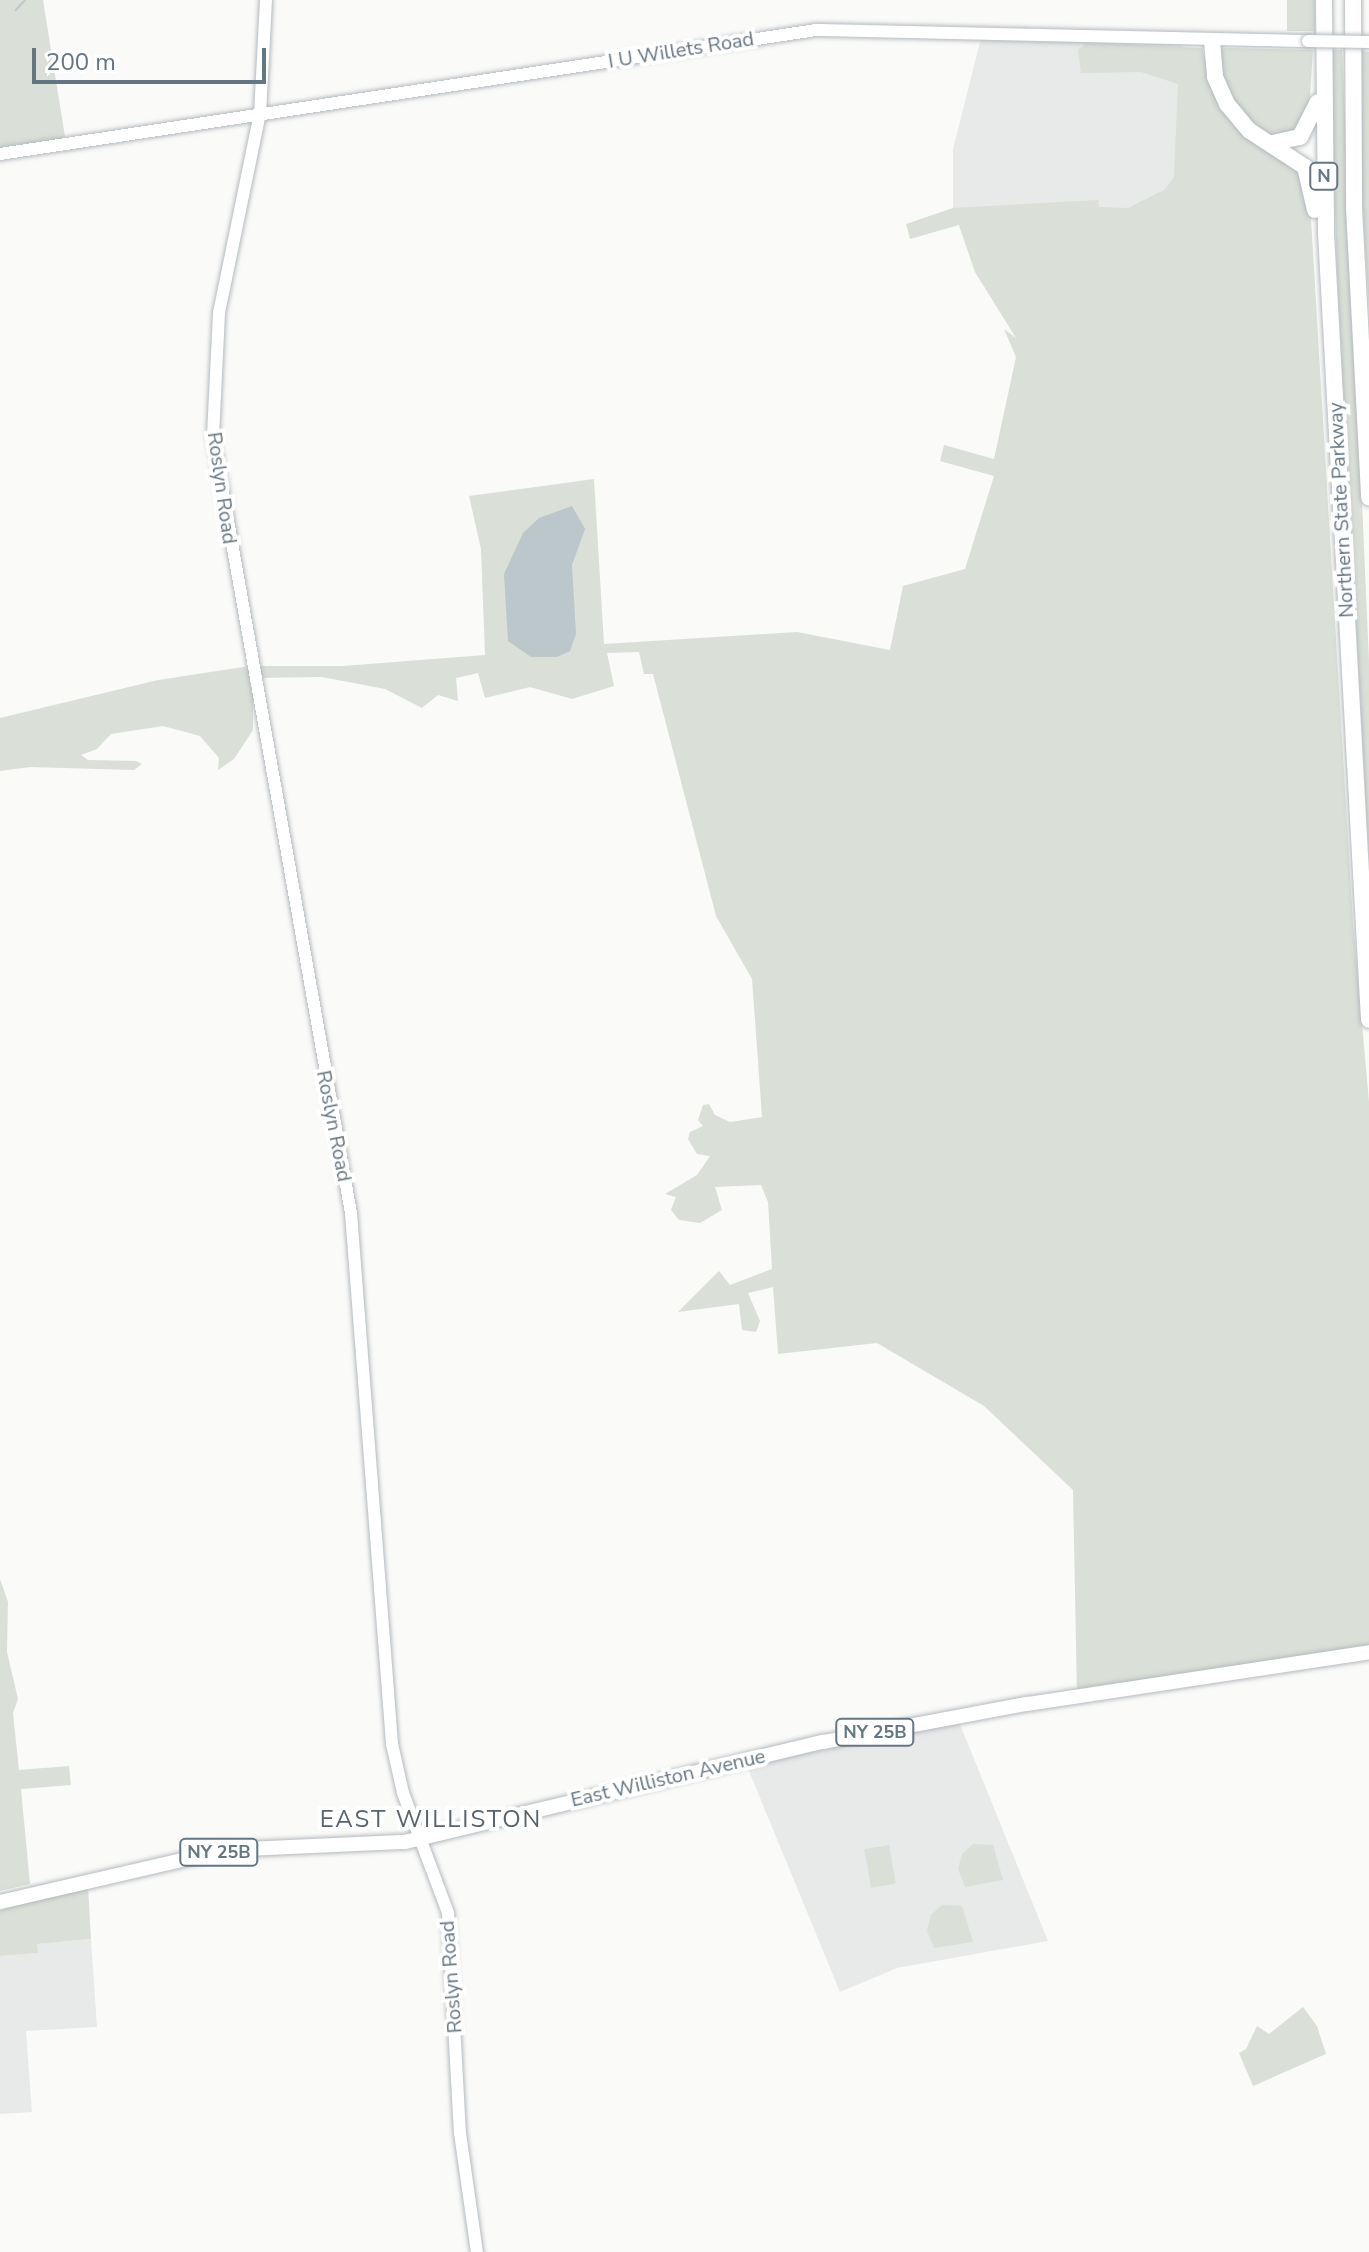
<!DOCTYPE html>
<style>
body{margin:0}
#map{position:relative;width:1369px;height:2252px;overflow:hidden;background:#fafaf8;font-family:"Nunito Sans",sans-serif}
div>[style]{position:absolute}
.built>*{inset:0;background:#e8e9e9}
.green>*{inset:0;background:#dadfd7;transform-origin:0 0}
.water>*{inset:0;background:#bbc7cb}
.stream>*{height:2px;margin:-1px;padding:0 1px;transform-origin:1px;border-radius:1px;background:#bbc7cb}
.roads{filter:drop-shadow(0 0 2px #b3babf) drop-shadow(0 0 2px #b3babf)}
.secondary>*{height:12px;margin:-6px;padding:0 6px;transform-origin:6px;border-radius:6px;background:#fff}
.primary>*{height:14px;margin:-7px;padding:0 7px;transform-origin:7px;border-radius:7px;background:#fff}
.motorway>*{height:16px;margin:-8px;padding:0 8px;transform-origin:8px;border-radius:8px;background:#fff}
.bridges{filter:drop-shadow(0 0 2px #b3babf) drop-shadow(0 0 2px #b3babf)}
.secondary-bridge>*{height:12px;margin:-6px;padding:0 6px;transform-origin:6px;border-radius:6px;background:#fff}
span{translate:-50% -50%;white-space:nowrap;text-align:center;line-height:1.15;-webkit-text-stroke:8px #fff;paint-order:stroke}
.shield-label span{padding:2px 6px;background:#fff;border:2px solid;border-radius:6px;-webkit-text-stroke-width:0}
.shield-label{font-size:18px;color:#657683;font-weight:700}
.street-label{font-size:20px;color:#657683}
.quarter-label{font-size:24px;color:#57646e;letter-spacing:2px}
.scale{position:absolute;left:32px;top:48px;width:234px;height:36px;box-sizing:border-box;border:4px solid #657683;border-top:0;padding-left:10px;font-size:24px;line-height:28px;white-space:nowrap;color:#657683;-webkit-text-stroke:6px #fff;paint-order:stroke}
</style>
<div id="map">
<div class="built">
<i style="clip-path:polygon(982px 34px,1183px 40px,1189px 314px,975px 272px,953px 208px,953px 149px)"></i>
<i style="clip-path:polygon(957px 1717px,1048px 1941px,897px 1968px,840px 1992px,744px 1759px)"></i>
<i style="clip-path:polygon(91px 1939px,97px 2027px,26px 2031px,32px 2112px,0 2114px,0 1956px,37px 1953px,37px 1944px)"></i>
</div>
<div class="green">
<i style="clip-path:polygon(0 0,43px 0,66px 143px,0 155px)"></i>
<i style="left:1287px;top:0;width:28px;height:31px"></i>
<i style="clip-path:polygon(1086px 43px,1202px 48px,1213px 91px,1294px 162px,1309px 186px,1353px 923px,1369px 1102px,1369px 1652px,1077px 1696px,1073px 1490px,984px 1406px,877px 1343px,778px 1354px,773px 1287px,748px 1293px,760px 1321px,756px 1332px,742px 1330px,739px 1304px,678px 1312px,719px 1271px,730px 1285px,772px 1269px,768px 1202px,761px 1185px,715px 1187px,722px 1210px,700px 1223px,679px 1220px,671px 1210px,676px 1197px,665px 1194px,697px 1175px,710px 1156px,697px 1154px,688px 1139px,690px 1132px,703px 1126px,698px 1120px,703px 1105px,709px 1104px,715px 1115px,730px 1122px,762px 1117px,752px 979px,716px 916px,653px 674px,644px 674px,639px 652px,607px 653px,614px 686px,572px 699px,530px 687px,485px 698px,478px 673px,456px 678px,458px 701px,438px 695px,422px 708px,385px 689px,322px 677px,253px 678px,253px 730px,234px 759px,218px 770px,219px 758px,200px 736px,163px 726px,111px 734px,97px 749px,81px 755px,88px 760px,136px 761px,142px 764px,134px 770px,30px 767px,0 771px,0 718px,158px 680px,250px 666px,343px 666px,485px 655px,481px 549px,469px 496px,594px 479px,604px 644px,797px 632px,890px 650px,903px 586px,965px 569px,994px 476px,940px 461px,944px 445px,994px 459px,1016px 357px,1004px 329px,1016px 338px,975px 272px,959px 225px,910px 239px,906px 224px,953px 208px,1098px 200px,1099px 207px,1128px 208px,1164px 190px,1174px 177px,1178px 84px,1141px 72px,1081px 73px,1078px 50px)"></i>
<i style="clip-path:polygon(1224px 48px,1313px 50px,1309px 111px,1295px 135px,1275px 138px,1259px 132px,1225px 92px,1218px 51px)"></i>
<i style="clip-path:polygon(1330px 50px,1342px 50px,1369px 661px,1369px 861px,1337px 271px)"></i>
<i style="clip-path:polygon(1362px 51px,1369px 52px,1369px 308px,1362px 193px)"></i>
<i style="clip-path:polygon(0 1579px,8px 1602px,7px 1652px,18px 1699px,13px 1713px,19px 1770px,69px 1766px,71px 1785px,21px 1789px,30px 1884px,0 1891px)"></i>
<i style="clip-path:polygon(973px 1844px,993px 1845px,1003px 1880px,965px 1887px,958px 1869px,962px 1854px)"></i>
<i style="left:889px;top:1845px;width:39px;height:25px;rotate:80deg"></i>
<i style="clip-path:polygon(88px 1887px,91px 1939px,37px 1944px,38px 1953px,0 1956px,0 1910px)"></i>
<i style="clip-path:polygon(942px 1905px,962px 1906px,973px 1942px,934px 1948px,927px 1931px,931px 1915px)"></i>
<i style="clip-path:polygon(1303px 2007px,1317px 2026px,1326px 2054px,1253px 2086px,1239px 2053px,1246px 2049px,1257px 2026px,1269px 2034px)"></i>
</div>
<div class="water">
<i style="clip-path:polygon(572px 506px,585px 529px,572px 565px,576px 634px,570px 651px,557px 657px,531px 657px,508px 641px,504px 574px,523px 533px,539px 518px)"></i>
</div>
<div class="stream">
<i style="left:16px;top:10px;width:13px;rotate:-48deg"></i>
</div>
<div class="roads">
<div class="secondary">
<i style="left:266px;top:0;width:113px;rotate:93deg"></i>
<i style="left:260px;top:113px;width:204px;rotate:101.6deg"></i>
<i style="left:219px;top:313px;width:123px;rotate:92.8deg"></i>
<i style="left:213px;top:436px;width:789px;rotate:79.93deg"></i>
<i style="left:351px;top:1213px;width:533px;rotate:85.58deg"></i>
<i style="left:392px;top:1744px;width:50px;rotate:77.3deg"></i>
<i style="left:403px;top:1793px;width:128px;rotate:69.4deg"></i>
<i style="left:448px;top:1913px;width:220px;rotate:86.9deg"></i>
<i style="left:460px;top:2133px;width:120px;rotate:81.9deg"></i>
<i style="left:0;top:154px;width:825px;rotate:-8.64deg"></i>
<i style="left:816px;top:30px;width:492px;rotate:1.3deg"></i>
</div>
<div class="primary">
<i style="left:0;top:1902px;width:232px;rotate:-13deg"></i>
<i style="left:226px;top:1850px;width:179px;rotate:-2.6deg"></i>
<i style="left:405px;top:1842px;width:430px;rotate:-13.5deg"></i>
<i style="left:823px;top:1742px;width:208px;rotate:-10.6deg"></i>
<i style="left:1027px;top:1704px;width:346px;rotate:-8.6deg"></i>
</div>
<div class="motorway">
<i style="left:1324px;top:0;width:233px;rotate:89.5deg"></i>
<i style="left:1326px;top:233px;width:788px;rotate:86.87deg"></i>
<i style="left:1353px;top:0;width:208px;rotate:89.7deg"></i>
<i style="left:1354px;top:208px;width:290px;rotate:87deg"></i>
<i style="left:1212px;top:41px;width:36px;rotate:85deg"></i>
<i style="left:1215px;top:77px;width:30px;rotate:66deg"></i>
<i style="left:1227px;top:104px;width:35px;rotate:50deg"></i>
<i style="left:1250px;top:131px;width:66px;rotate:33.2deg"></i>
<i style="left:1305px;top:167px;width:44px;rotate:76.9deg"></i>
<i style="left:1273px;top:143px;width:28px;rotate:-13deg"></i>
<i style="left:1300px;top:137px;width:39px;rotate:-63deg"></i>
</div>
</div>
<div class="bridges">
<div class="secondary-bridge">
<i style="left:1308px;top:41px;width:61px;rotate:0.9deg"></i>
</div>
</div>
<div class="shield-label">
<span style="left:1324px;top:176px">N</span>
<span style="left:875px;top:1732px">NY 25B</span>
<span style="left:219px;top:1852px">NY 25B</span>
</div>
<div class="street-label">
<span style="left:681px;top:50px;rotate:-9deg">I U Willets Road</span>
<span style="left:222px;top:488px;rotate:82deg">Roslyn Road</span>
<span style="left:1341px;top:510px;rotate:-93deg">Northern State Parkway</span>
<span style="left:334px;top:1126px;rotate:79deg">Roslyn Road</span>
<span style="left:668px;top:1778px;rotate:-13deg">East Williston Avenue</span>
<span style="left:451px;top:1977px;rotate:-94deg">Roslyn Road</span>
</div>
<div class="quarter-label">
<span style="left:431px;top:1820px">EAST WILLISTON</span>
</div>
<div class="scale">200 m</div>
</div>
